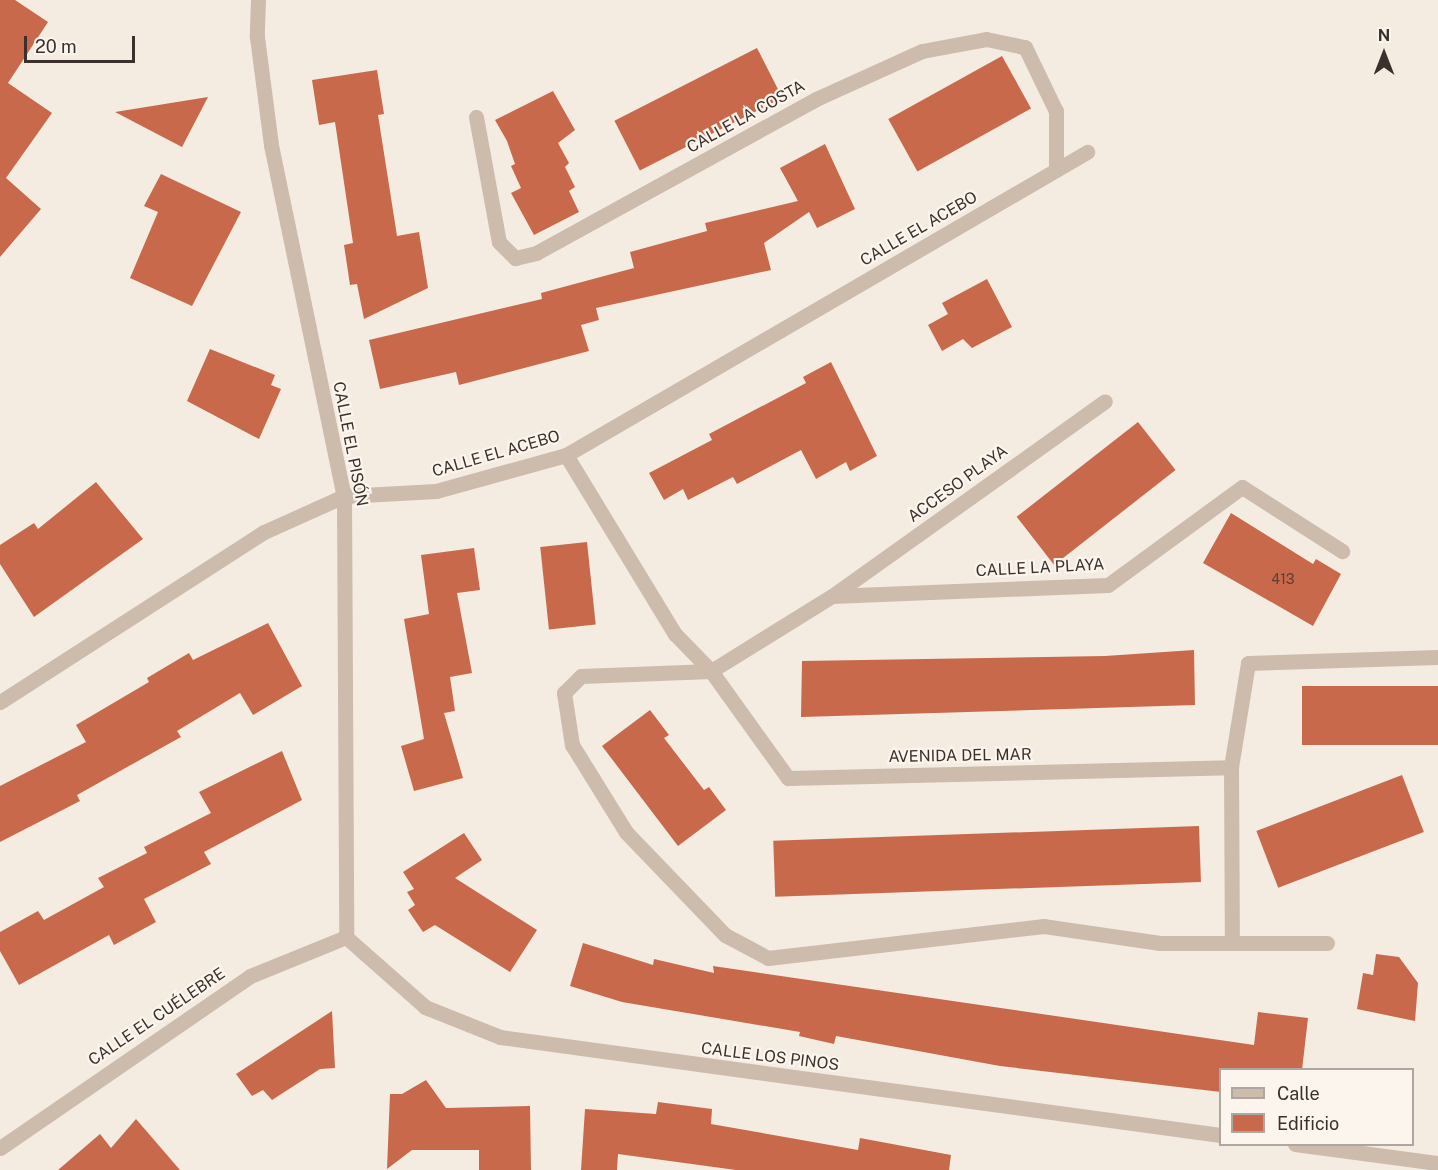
<!DOCTYPE html>
<meta charset="utf-8">
<style>
body{margin:0}
#map{position:relative;width:1438px;height:1170px;overflow:hidden;background:#f4ebe1;font-family:"Public Sans",sans-serif}
div>[style]{position:absolute}
.building>*{inset:0;background:#c8694b;transform-origin:0 0}
.minor>*{height:15px;margin:-7.5px;padding:0 7.5px;transform-origin:7.5px;border-radius:7.5px;background:#cdbbac}
span{translate:-50% -50%;white-space:nowrap;text-align:center;line-height:1.15;-webkit-text-stroke:4.5px #fbf5ee;paint-order:stroke}
.number-label{font-size:14px;color:#5e3e33}
.number-label span{-webkit-text-stroke-width:0}
.street-label{font-size:16px;color:#3b302b}
.legend{position:absolute;left:1219px;top:1068px;width:195px;height:78px;box-sizing:border-box;background:#fbf5ee;border:2px solid #aea6a0;margin:0;padding:8px 10px;list-style:none;font-size:18px;color:#3b302b}
.legend li{display:flex;align-items:center;gap:12px;height:30px}
.legend b{width:30px;border:2px solid #aea6a0}
.north{position:absolute;left:1354px;top:24px;width:60px;height:60px;-webkit-text-stroke:4px #fbf5ee;paint-order:stroke;rotate:0deg;font-size:16px;font-weight:700;line-height:24px;text-align:center;color:#3b302b}
.north::after{content:'';display:block;margin:auto;width:21px;height:27px;background:#3b302b;clip-path:polygon(50% 0,100% 100%,50% 72%,0 100%)}
.scale{position:absolute;left:24px;top:36px;width:111px;height:27px;box-sizing:border-box;border:3px solid #3b302b;border-top:0;padding-left:8px;font-size:18px;line-height:21px;white-space:nowrap;color:#3b302b;-webkit-text-stroke:4px #fbf5ee;paint-order:stroke}
</style>
<div id="map">
<div class="building">
<i style="clip-path:polygon(0 0,15px 0,48px 22px,8px 83px,52px 113px,6px 178px,41px 209px,0 257px)"></i>
<i style="left:757px;top:48px;width:56px;height:160px;rotate:63deg"></i>
<i style="left:1002px;top:56px;width:60px;height:130px;rotate:61deg"></i>
<i style="clip-path:polygon(377px 70px,384px 114px,378px 115px,397px 236px,419px 232px,428px 288px,364px 319px,357px 284px,350px 285px,344px 245px,353px 243px,335px 122px,319px 125px,312px 80px)"></i>
<i style="clip-path:polygon(553px 91px,575px 130px,558px 143px,569px 163px,565px 167px,575px 187px,569px 191px,579px 212px,534px 235px,511px 193px,521px 188px,511px 166px,515px 164px,507px 141px,495px 120px)"></i>
<i style="clip-path:polygon(208px 97px,182px 147px,115px 112px)"></i>
<i style="clip-path:polygon(825px 144px,855px 209px,817px 228px,809px 212px,764px 243px,771px 270px,596px 308px,599px 320px,581px 325px,589px 351px,459px 385px,456px 372px,380px 389px,369px 340px,542px 299px,541px 293px,634px 268px,630px 252px,707px 231px,705px 223px,798px 201px,780px 168px)"></i>
<i style="clip-path:polygon(161px 174px,241px 212px,192px 306px,130px 278px,158px 212px,144px 206px)"></i>
<i style="clip-path:polygon(987px 279px,1012px 327px,972px 348px,963px 339px,942px 351px,928px 325px,948px 314px,942px 303px)"></i>
<i style="clip-path:polygon(210px 349px,275px 375px,271px 385px,281px 389px,259px 439px,187px 401px)"></i>
<i style="clip-path:polygon(831px 362px,877px 456px,850px 471px,846px 462px,816px 479px,801px 450px,737px 484px,733px 477px,688px 500px,683px 489px,664px 500px,649px 473px,712px 440px,709px 434px,806px 383px,803px 377px)"></i>
<i style="left:1138px;top:422px;width:61px;height:154px;rotate:52deg"></i>
<i style="clip-path:polygon(96px 482px,143px 539px,34px 617px,0 564px,0 545px,34px 523px,38px 529px)"></i>
<i style="clip-path:polygon(1231px 513px,1313px 564px,1316px 559px,1341px 574px,1313px 626px,1203px 563px)"></i>
<i style="left:587px;top:542px;width:83px;height:47px;rotate:84deg"></i>
<i style="clip-path:polygon(474px 548px,480px 590px,457px 593px,472px 673px,450px 677px,455px 711px,444px 713px,463px 778px,414px 791px,401px 746px,424px 739px,404px 619px,429px 614px,421px 555px)"></i>
<i style="clip-path:polygon(268px 623px,302px 686px,253px 715px,240px 693px,177px 731px,181px 737px,77px 795px,80px 801px,0 842px,0 786px,86px 742px,76px 725px,149px 682px,147px 678px,189px 653px,193px 660px)"></i>
<i style="clip-path:polygon(1194px 650px,1195px 705px,801px 717px,802px 661px,1105px 656px)"></i>
<i style="left:1438px;top:686px;width:59px;height:136px;rotate:90deg"></i>
<i style="clip-path:polygon(650px 710px,669px 735px,664px 738px,704px 790px,709px 787px,726px 810px,678px 846px,602px 746px)"></i>
<i style="clip-path:polygon(282px 751px,302px 800px,204px 852px,211px 864px,144px 899px,156px 922px,114px 945px,109px 935px,19px 985px,0 951px,0 932px,38px 911px,44px 920px,104px 887px,98px 878px,147px 853px,144px 847px,211px 813px,199px 792px)"></i>
<i style="left:1402px;top:775px;width:61px;height:156px;rotate:69deg"></i>
<i style="left:1199px;top:826px;width:56px;height:426px;rotate:88deg"></i>
<i style="clip-path:polygon(464px 833px,482px 860px,455px 878px,537px 930px,510px 972px,435px 925px,423px 932px,408px 910px,415px 905px,407px 892px,414px 889px,403px 872px)"></i>
<i style="clip-path:polygon(583px 943px,653px 965px,654px 959px,714px 973px,713px 966px,1254px 1045px,1258px 1012px,1308px 1018px,1302px 1070px,1221px 1070px,1221px 1092px,1000px 1066px,836px 1036px,834px 1044px,799px 1036px,800px 1032px,622px 1002px,570px 986px)"></i>
<i style="clip-path:polygon(1376px 954px,1399px 957px,1418px 983px,1415px 1021px,1357px 1009px,1363px 973px,1373px 975px)"></i>
<i style="clip-path:polygon(332px 1011px,335px 1068px,320px 1069px,272px 1100px,263px 1090px,252px 1096px,236px 1074px)"></i>
<i style="clip-path:polygon(426px 1080px,446px 1108px,530px 1106px,531px 1170px,479px 1170px,479px 1150px,412px 1150px,387px 1169px,390px 1094px,402px 1094px)"></i>
<i style="clip-path:polygon(658px 1102px,712px 1109px,711px 1124px,858px 1150px,860px 1138px,951px 1155px,949px 1170px,736px 1170px,618px 1154px,617px 1170px,581px 1170px,585px 1109px,656px 1114px)"></i>
<i style="clip-path:polygon(136px 1119px,180px 1170px,58px 1170px,100px 1134px,111px 1148px)"></i>
</div>
<div class="minor">
<i style="left:258px;top:0;width:37px;rotate:92deg"></i>
<i style="left:257px;top:37px;width:109px;rotate:82.6deg"></i>
<i style="left:271px;top:145px;width:359px;rotate:78.3deg"></i>
<i style="left:344px;top:496px;width:441px;rotate:89.7deg"></i>
<i style="left:476px;top:117px;width:127px;rotate:79.6deg"></i>
<i style="left:499px;top:242px;width:23px;rotate:45deg"></i>
<i style="left:515px;top:258px;width:22px;rotate:-13deg"></i>
<i style="left:536px;top:253px;width:320px;rotate:-28.8deg"></i>
<i style="left:816px;top:99px;width:116px;rotate:-24.4deg"></i>
<i style="left:922px;top:51px;width:65px;rotate:-10.6deg"></i>
<i style="left:986px;top:39px;width:40px;rotate:12deg"></i>
<i style="left:1025px;top:47px;width:71px;rotate:64.2deg"></i>
<i style="left:1056px;top:111px;width:59px;rotate:90deg"></i>
<i style="left:566px;top:455px;width:210px;rotate:58.7deg"></i>
<i style="left:675px;top:634px;width:52px;rotate:45.8deg"></i>
<i style="left:711px;top:671px;width:132px;rotate:54.3deg"></i>
<i style="left:788px;top:778px;width:443px;rotate:-1.4deg"></i>
<i style="left:1231px;top:767px;width:105px;rotate:-80.7deg"></i>
<i style="left:1248px;top:663px;width:190px;rotate:-1.8deg"></i>
<i style="left:832px;top:596px;width:335px;rotate:-35.5deg"></i>
<i style="left:0;top:702px;width:314px;rotate:-32.8deg"></i>
<i style="left:264px;top:532px;width:88px;rotate:-24.2deg"></i>
<i style="left:344px;top:496px;width:92px;rotate:-3.1deg"></i>
<i style="left:436px;top:491px;width:135px;rotate:-15.5deg"></i>
<i style="left:566px;top:455px;width:603px;rotate:-30.18deg"></i>
<i style="left:1231px;top:767px;width:176px;rotate:89.7deg"></i>
<i style="left:346px;top:937px;width:106px;rotate:41.5deg"></i>
<i style="left:425px;top:1007px;width:81px;rotate:21.8deg"></i>
<i style="left:500px;top:1037px;width:727px;rotate:7.75deg"></i>
<i style="left:1327px;top:943px;width:167px;rotate:180deg"></i>
<i style="left:1160px;top:943px;width:117px;rotate:-171.7deg"></i>
<i style="left:1044px;top:926px;width:278px;rotate:173.4deg"></i>
<i style="left:768px;top:958px;width:49px;rotate:-151.9deg"></i>
<i style="left:725px;top:935px;width:143px;rotate:-133.9deg"></i>
<i style="left:626px;top:832px;width:102px;rotate:-121.8deg"></i>
<i style="left:572px;top:745px;width:53px;rotate:-98.7deg"></i>
<i style="left:564px;top:693px;width:24px;rotate:-45deg"></i>
<i style="left:581px;top:676px;width:130px;rotate:-2.2deg"></i>
<i style="left:711px;top:671px;width:142px;rotate:-31.8deg"></i>
<i style="left:832px;top:596px;width:276px;rotate:-2.3deg"></i>
<i style="left:1108px;top:585px;width:166px;rotate:-36.2deg"></i>
<i style="left:1242px;top:487px;width:119px;rotate:32.6deg"></i>
<i style="left:1295px;top:1144px;width:144px;rotate:7.6deg"></i>
<i style="left:0;top:1148px;width:303px;rotate:-34.5deg"></i>
<i style="left:250px;top:976px;width:104px;rotate:-22.1deg"></i>
</div>
<div class="number-label">
<span style="left:1283px;top:579px">413</span>
</div>
<div class="street-label">
<span style="left:746px;top:117px;rotate:-29deg">CALLE LA COSTA</span>
<span style="left:919px;top:229px;rotate:-30deg">CALLE EL ACEBO</span>
<span style="left:350px;top:444px;rotate:79deg">CALLE EL PISÓN</span>
<span style="left:496px;top:454px;rotate:-16deg">CALLE EL ACEBO</span>
<span style="left:958px;top:484px;rotate:-36deg">ACCESO PLAYA</span>
<span style="left:1040px;top:568px;rotate:-3deg">CALLE LA PLAYA</span>
<span style="left:960px;top:756px;rotate:-1deg">AVENIDA DEL MAR</span>
<span style="left:157px;top:1017px;rotate:-34deg">CALLE EL CUÉLEBRE</span>
<span style="left:770px;top:1057px;rotate:7deg">CALLE LOS PINOS</span>
</div>
<ul class="legend">
<li><b style="height:8px;background:#cdbbac"></b>Calle</li>
<li><b style="height:16px;background:#c8694b"></b>Edificio</li>
</ul>
<div class="north">N</div>
<div class="scale">20 m</div>
</div>
